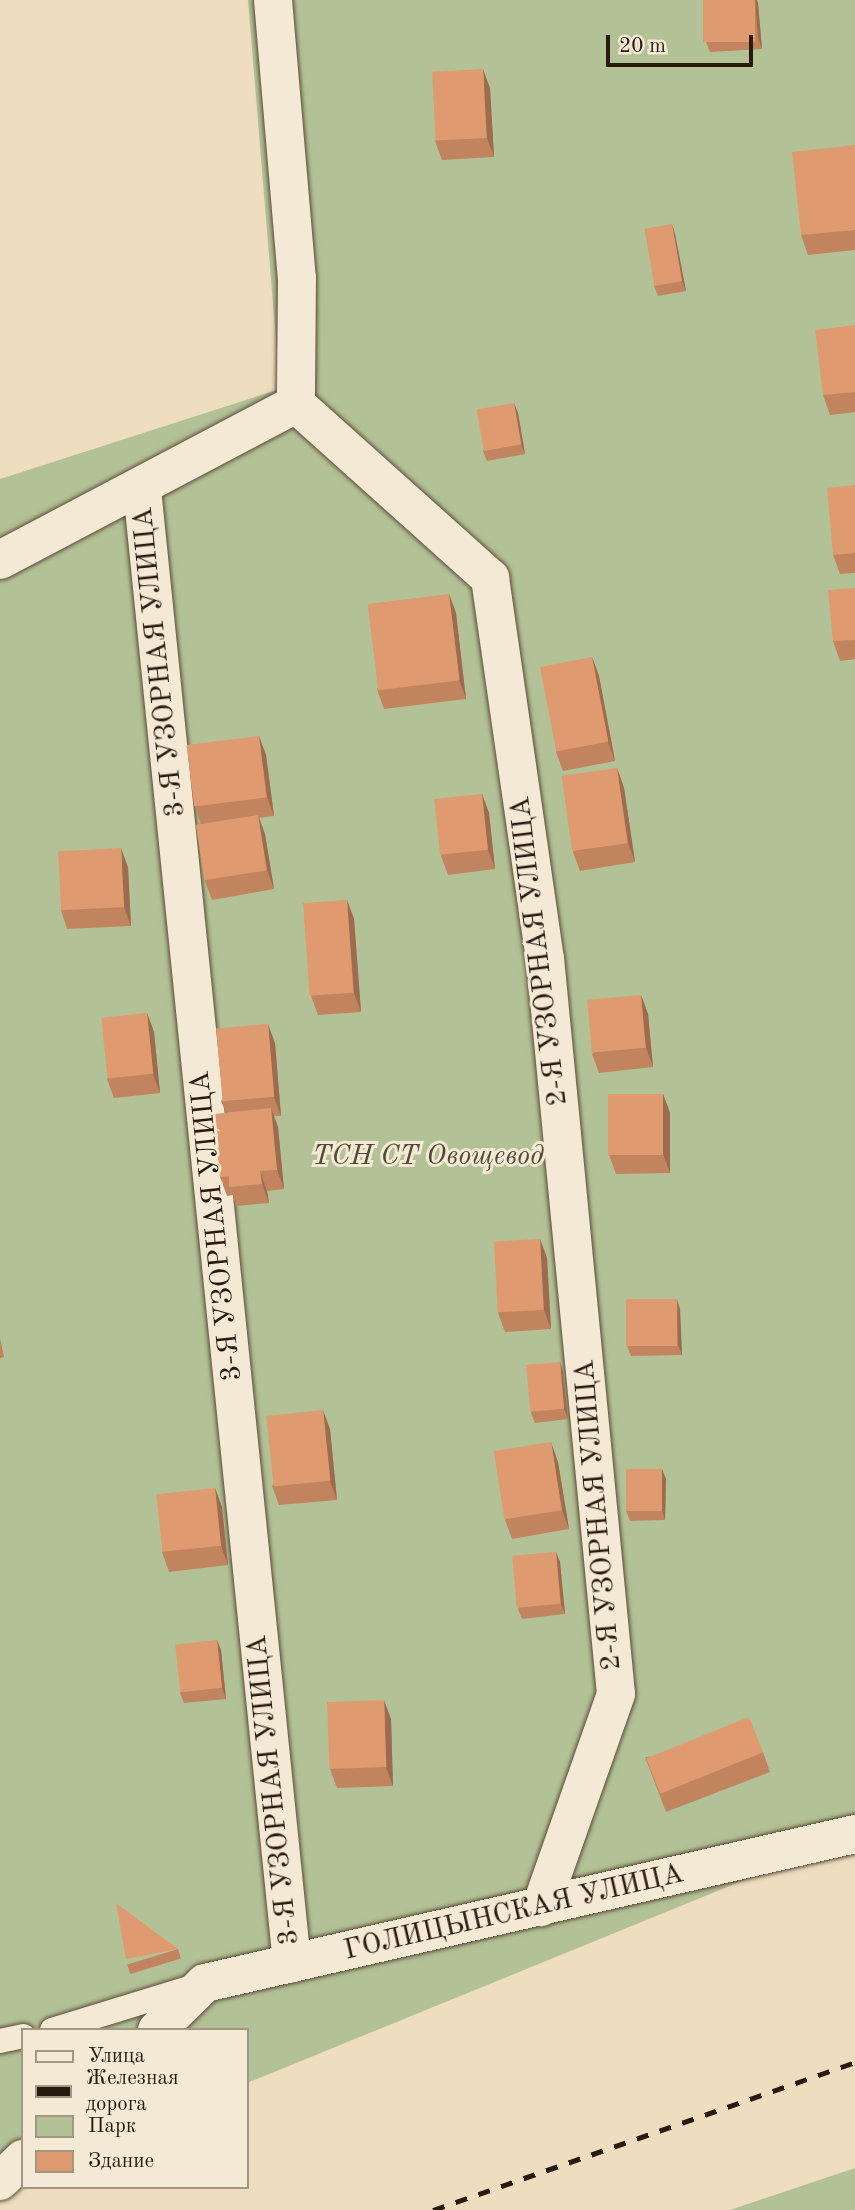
<!DOCTYPE html>
<meta charset="utf-8">
<style>
body{margin:0}
#map{position:relative;width:855px;height:2210px;overflow:hidden;background:#eeddbf;font-family:"Old Standard TT",serif}
div>[style]{position:absolute}
.green>*{inset:0;background:#b3c296}
.roads{filter:drop-shadow(0 0 2px #5a4b3a) drop-shadow(0 0 2px #5a4b3a)}
.service>*{height:24px;margin:-12px;padding:0 12px;transform-origin:12px;border-radius:12px;background:#f4e9d5}
.minor>*{height:38px;margin:-19px;padding:0 19px;transform-origin:19px;border-radius:19px;background:#f4e9d5}
.rail>*{height:5px;margin-top:-2.5px;transform-origin:0;background:repeating-linear-gradient(90deg,#281a0e 0 12px,transparent 0 24px)}
.wall>*{inset:0;background:#c1845f;transform-origin:0 0}
.shaded-wall>*{inset:0;background:#9d6c4e}
.building>*{inset:0;background:#e09a6f;transform-origin:0 0}
span{translate:-50% -50%;white-space:nowrap;text-align:center;line-height:1.15;-webkit-text-stroke:6px #f4e9d5;paint-order:stroke}
.street-label{font-size:28px;color:#281a0e}
.park-label{font-size:28px;color:#524c37;font-style:italic}
.legend{position:absolute;left:21px;top:2028px;width:228px;height:161px;box-sizing:border-box;background:#f4e9d5;border:2px solid #a29685;margin:0;padding:9px 12px;list-style:none;font-size:21px;color:#281a0e}
.legend li{display:flex;align-items:center;gap:14px;height:35px}
.legend b{width:35px;border:2px solid #a29685}
.scale{position:absolute;left:606px;top:35px;width:147px;height:32px;box-sizing:border-box;border:4px solid #281a0e;border-top:0;padding-left:9px;font-size:21px;line-height:24px;white-space:nowrap;color:#281a0e;-webkit-text-stroke:5px #f4e9d5;paint-order:stroke}
</style>
<div id="map">
<div class="green">
<i style="clip-path:polygon(248px 0,855px 0,855px 1835px,247px 2083px,247px 2030px,23px 2030px,23px 2171px,0 2179px,0 479px,280px 389px)"></i>
<i style="clip-path:polygon(855px 2168px,855px 2210px,730px 2210px)"></i>
</div>
<div class="roads">
<div class="service">
<i style="left:52px;top:2030px;width:150px;rotate:-17.1deg"></i>
<i style="left:0;top:2041px;width:24px;rotate:-12deg"></i>
</div>
<div class="minor">
<i style="left:273px;top:0;width:279px;rotate:85.1deg"></i>
<i style="left:297px;top:278px;width:126px;rotate:90.5deg"></i>
<i style="left:296px;top:404px;width:261px;rotate:41.9deg"></i>
<i style="left:490px;top:578px;width:384px;rotate:81.8deg"></i>
<i style="left:545px;top:958px;width:739px;rotate:84.49deg"></i>
<i style="left:616px;top:1694px;width:226px;rotate:109.4deg"></i>
<i style="left:142px;top:489px;width:1482px;rotate:84.19deg"></i>
<i style="left:0;top:560px;width:335px;rotate:-27.8deg"></i>
<i style="left:157px;top:2030px;width:67px;rotate:-44.4deg"></i>
<i style="left:205px;top:1983px;width:667px;rotate:-12.91deg"></i>
<i style="left:0;top:2181px;width:32px;rotate:-44deg"></i>
</div>
</div>
<div class="rail">
<i style="left:433px;top:2210px;width:447px;rotate:-19.3deg"></i>
</div>
<div class="wall">
<i style="clip-path:polygon(758px 3px,762px 49px,710px 52px,706px 42px)"></i>
<i style="clip-path:polygon(490px 88px,494px 157px,442px 160px,435px 141px)"></i>
<i style="clip-path:polygon(855px 145px,855px 250px,808px 255px,801px 235px)"></i>
<i style="clip-path:polygon(672px 224px,675px 234px,686px 291px,658px 296px,654px 286px)"></i>
<i style="clip-path:polygon(855px 325px,855px 412px,830px 415px,823px 395px)"></i>
<i style="clip-path:polygon(514px 403px,518px 413px,525px 454px,487px 461px,483px 451px)"></i>
<i style="clip-path:polygon(855px 485px,855px 573px,840px 574px,833px 555px)"></i>
<i style="clip-path:polygon(855px 588px,855px 659px,840px 661px,833px 641px)"></i>
<i style="clip-path:polygon(449px 594px,456px 613px,466px 699px,384px 709px,377px 689px)"></i>
<i style="clip-path:polygon(592px 657px,599px 676px,615px 761px,563px 771px,556px 752px)"></i>
<i style="clip-path:polygon(259px 736px,266px 755px,274px 816px,259px 818px,265px 834px,274px 889px,212px 900px,205px 881px,201px 825px,195px 806px)"></i>
<i style="clip-path:polygon(617px 768px,624px 788px,635px 862px,580px 871px,573px 852px)"></i>
<i style="clip-path:polygon(482px 794px,489px 813px,495px 869px,448px 875px,441px 856px)"></i>
<i style="clip-path:polygon(128px 867px,131px 926px,67px 929px,61px 910px)"></i>
<i style="clip-path:polygon(347px 900px,354px 919px,361px 1012px,318px 1015px,311px 996px)"></i>
<i style="clip-path:polygon(641px 995px,648px 1014px,653px 1067px,599px 1073px,592px 1054px)"></i>
<i style="clip-path:polygon(147px 1013px,154px 1032px,160px 1093px,114px 1098px,107px 1079px)"></i>
<i style="clip-path:polygon(275px 1043px,281px 1116px,274px 1116px,278px 1127px,284px 1189px,267px 1191px,269px 1203px,236px 1206px,233px 1195px,227px 1196px,220px 1177px,226px 1113px,221px 1101px)"></i>
<i style="clip-path:polygon(663px 1094px,670px 1113px,670px 1173px,616px 1174px,609px 1155px)"></i>
<i style="clip-path:polygon(540px 1239px,547px 1258px,551px 1329px,505px 1332px,498px 1313px)"></i>
<i style="clip-path:polygon(680px 1309px,682px 1355px,631px 1356px,627px 1346px)"></i>
<i style="clip-path:polygon(0 1338px,4px 1357px,0 1358px)"></i>
<i style="clip-path:polygon(560px 1362px,563px 1372px,568px 1419px,535px 1423px,531px 1413px)"></i>
<i style="clip-path:polygon(330px 1429px,337px 1500px,279px 1505px,272px 1486px)"></i>
<i style="clip-path:polygon(558px 1462px,569px 1529px,512px 1539px,505px 1520px)"></i>
<i style="clip-path:polygon(666px 1479px,665px 1520px,630px 1521px,626px 1511px)"></i>
<i style="clip-path:polygon(215px 1488px,222px 1507px,228px 1565px,169px 1572px,162px 1552px)"></i>
<i style="clip-path:polygon(556px 1552px,560px 1562px,565px 1614px,522px 1619px,518px 1609px)"></i>
<i style="clip-path:polygon(217px 1640px,221px 1650px,226px 1699px,184px 1703px,180px 1693px)"></i>
<i style="clip-path:polygon(391px 1719px,393px 1786px,337px 1788px,330px 1769px)"></i>
<i style="clip-path:polygon(763px 1752px,770px 1772px,666px 1812px,645px 1757px)"></i>
<i style="left:178px;top:1949px;width:10px;height:53px;rotate:73deg"></i>
</div>
<div class="shaded-wall">
<i style="clip-path:polygon(755px 0,757px 0,758px 3px,762px 49px,758px 38px)"></i>
<i style="clip-path:polygon(483px 69px,490px 88px,494px 157px,487px 138px)"></i>
<i style="clip-path:polygon(672px 224px,675px 234px,686px 291px,682px 281px)"></i>
<i style="clip-path:polygon(514px 403px,518px 413px,525px 454px,521px 444px)"></i>
<i style="clip-path:polygon(449px 594px,456px 613px,466px 699px,459px 680px)"></i>
<i style="clip-path:polygon(592px 657px,599px 676px,615px 761px,608px 742px)"></i>
<i style="clip-path:polygon(259px 736px,266px 755px,274px 816px,267px 797px)"></i>
<i style="clip-path:polygon(617px 768px,624px 788px,635px 862px,628px 843px)"></i>
<i style="clip-path:polygon(482px 794px,489px 813px,495px 869px,488px 850px)"></i>
<i style="clip-path:polygon(258px 815px,265px 834px,274px 889px,267px 870px)"></i>
<i style="clip-path:polygon(121px 848px,128px 867px,131px 926px,124px 907px)"></i>
<i style="clip-path:polygon(347px 900px,354px 919px,361px 1012px,354px 993px)"></i>
<i style="clip-path:polygon(641px 995px,648px 1014px,653px 1067px,646px 1048px)"></i>
<i style="clip-path:polygon(147px 1013px,154px 1032px,160px 1093px,153px 1074px)"></i>
<i style="clip-path:polygon(268px 1024px,275px 1043px,281px 1116px,274px 1097px)"></i>
<i style="clip-path:polygon(663px 1094px,670px 1113px,670px 1173px,663px 1154px)"></i>
<i style="clip-path:polygon(271px 1108px,278px 1127px,284px 1189px,277px 1170px)"></i>
<i style="clip-path:polygon(260px 1171px,267px 1191px,269px 1203px,262px 1184px)"></i>
<i style="clip-path:polygon(540px 1239px,547px 1258px,551px 1329px,544px 1310px)"></i>
<i style="clip-path:polygon(677px 1299px,680px 1309px,682px 1355px,678px 1345px)"></i>
<i style="clip-path:polygon(560px 1362px,563px 1372px,568px 1419px,564px 1409px)"></i>
<i style="clip-path:polygon(323px 1410px,330px 1429px,337px 1500px,330px 1481px)"></i>
<i style="clip-path:polygon(551px 1442px,558px 1462px,569px 1529px,562px 1510px)"></i>
<i style="clip-path:polygon(662px 1469px,666px 1479px,665px 1520px,662px 1510px)"></i>
<i style="clip-path:polygon(215px 1488px,222px 1507px,228px 1565px,221px 1546px)"></i>
<i style="clip-path:polygon(556px 1552px,560px 1562px,565px 1614px,561px 1604px)"></i>
<i style="clip-path:polygon(217px 1640px,221px 1650px,226px 1699px,222px 1688px)"></i>
<i style="clip-path:polygon(384px 1700px,391px 1719px,393px 1786px,386px 1767px)"></i>
</div>
<div class="building">
<i style="left:703px;top:0;width:52px;height:42px"></i>
<i style="left:483px;top:69px;width:69px;height:51px;rotate:87deg"></i>
<i style="clip-path:polygon(855px 145px,855px 230px,801px 235px,792px 152px)"></i>
<i style="left:672px;top:224px;width:58px;height:28px;rotate:80deg"></i>
<i style="clip-path:polygon(855px 325px,855px 392px,823px 395px,815px 330px)"></i>
<i style="left:514px;top:403px;width:42px;height:38px;rotate:80deg"></i>
<i style="clip-path:polygon(855px 485px,855px 553px,833px 555px,827px 488px)"></i>
<i style="clip-path:polygon(855px 588px,855px 640px,833px 641px,828px 590px)"></i>
<i style="left:449px;top:594px;width:87px;height:82px;rotate:83deg"></i>
<i style="left:592px;top:657px;width:86px;height:53px;rotate:79deg"></i>
<i style="left:259px;top:736px;width:62px;height:73px;rotate:83deg"></i>
<i style="left:617px;top:768px;width:76px;height:56px;rotate:82deg"></i>
<i style="left:482px;top:794px;width:56px;height:48px;rotate:84deg"></i>
<i style="left:258px;top:815px;width:56px;height:63px;rotate:81deg"></i>
<i style="left:121px;top:848px;width:59px;height:63px;rotate:87deg"></i>
<i style="left:347px;top:900px;width:93px;height:44px;rotate:86deg"></i>
<i style="left:641px;top:995px;width:53px;height:54px;rotate:85deg"></i>
<i style="left:147px;top:1013px;width:61px;height:46px;rotate:84deg"></i>
<i style="left:268px;top:1024px;width:73px;height:52px;rotate:85deg"></i>
<i style="left:608px;top:1094px;width:55px;height:61px"></i>
<i style="clip-path:polygon(271px 1108px,277px 1170px,260px 1171px,262px 1184px,229px 1187px,229px 1176px,220px 1177px,214px 1114px)"></i>
<i style="left:540px;top:1239px;width:71px;height:46px;rotate:87deg"></i>
<i style="left:626px;top:1299px;width:51px;height:47px"></i>
<i style="left:560px;top:1362px;width:47px;height:34px;rotate:85deg"></i>
<i style="left:323px;top:1410px;width:71px;height:57px;rotate:84deg"></i>
<i style="left:551px;top:1442px;width:69px;height:58px;rotate:81deg"></i>
<i style="left:626px;top:1469px;width:36px;height:42px"></i>
<i style="left:215px;top:1488px;width:58px;height:59px;rotate:84deg"></i>
<i style="left:556px;top:1552px;width:52px;height:44px;rotate:85deg"></i>
<i style="left:217px;top:1640px;width:48px;height:42px;rotate:84deg"></i>
<i style="left:384px;top:1700px;width:67px;height:57px;rotate:88deg"></i>
<i style="left:749px;top:1717px;width:38px;height:111px;rotate:68deg"></i>
<i style="clip-path:polygon(116px 1903px,178px 1949px,126px 1959px)"></i>
</div>
<div class="street-label">
<span style="left:160px;top:662px;rotate:-96deg">3-Я УЗОРНАЯ УЛИЦА</span>
<span style="left:540px;top:951px;rotate:-97deg">2-Я УЗОРНАЯ УЛИЦА</span>
<span style="left:217px;top:1226px;rotate:-96deg">3-Я УЗОРНАЯ УЛИЦА</span>
<span style="left:599px;top:1515px;rotate:-95deg">2-Я УЗОРНАЯ УЛИЦА</span>
<span style="left:274px;top:1790px;rotate:-96deg">3-Я УЗОРНАЯ УЛИЦА</span>
<span style="left:514px;top:1913px;rotate:-13deg">ГОЛИЦЫНСКАЯ УЛИЦА</span>
</div>
<div class="park-label">
<span style="left:428px;top:1157px">ТСН СТ Овощевод</span>
</div>
<ul class="legend">
<li><b style="height:9px;background:#f4e9d5"></b>Улица</li>
<li><b style="height:9px;background:#281a0e"></b>Железная дорога</li>
<li><b style="height:19px;background:#b3c296"></b>Парк</li>
<li><b style="height:19px;background:#e09a6f"></b>Здание</li>
</ul>
<div class="scale">20 m</div>
</div>
